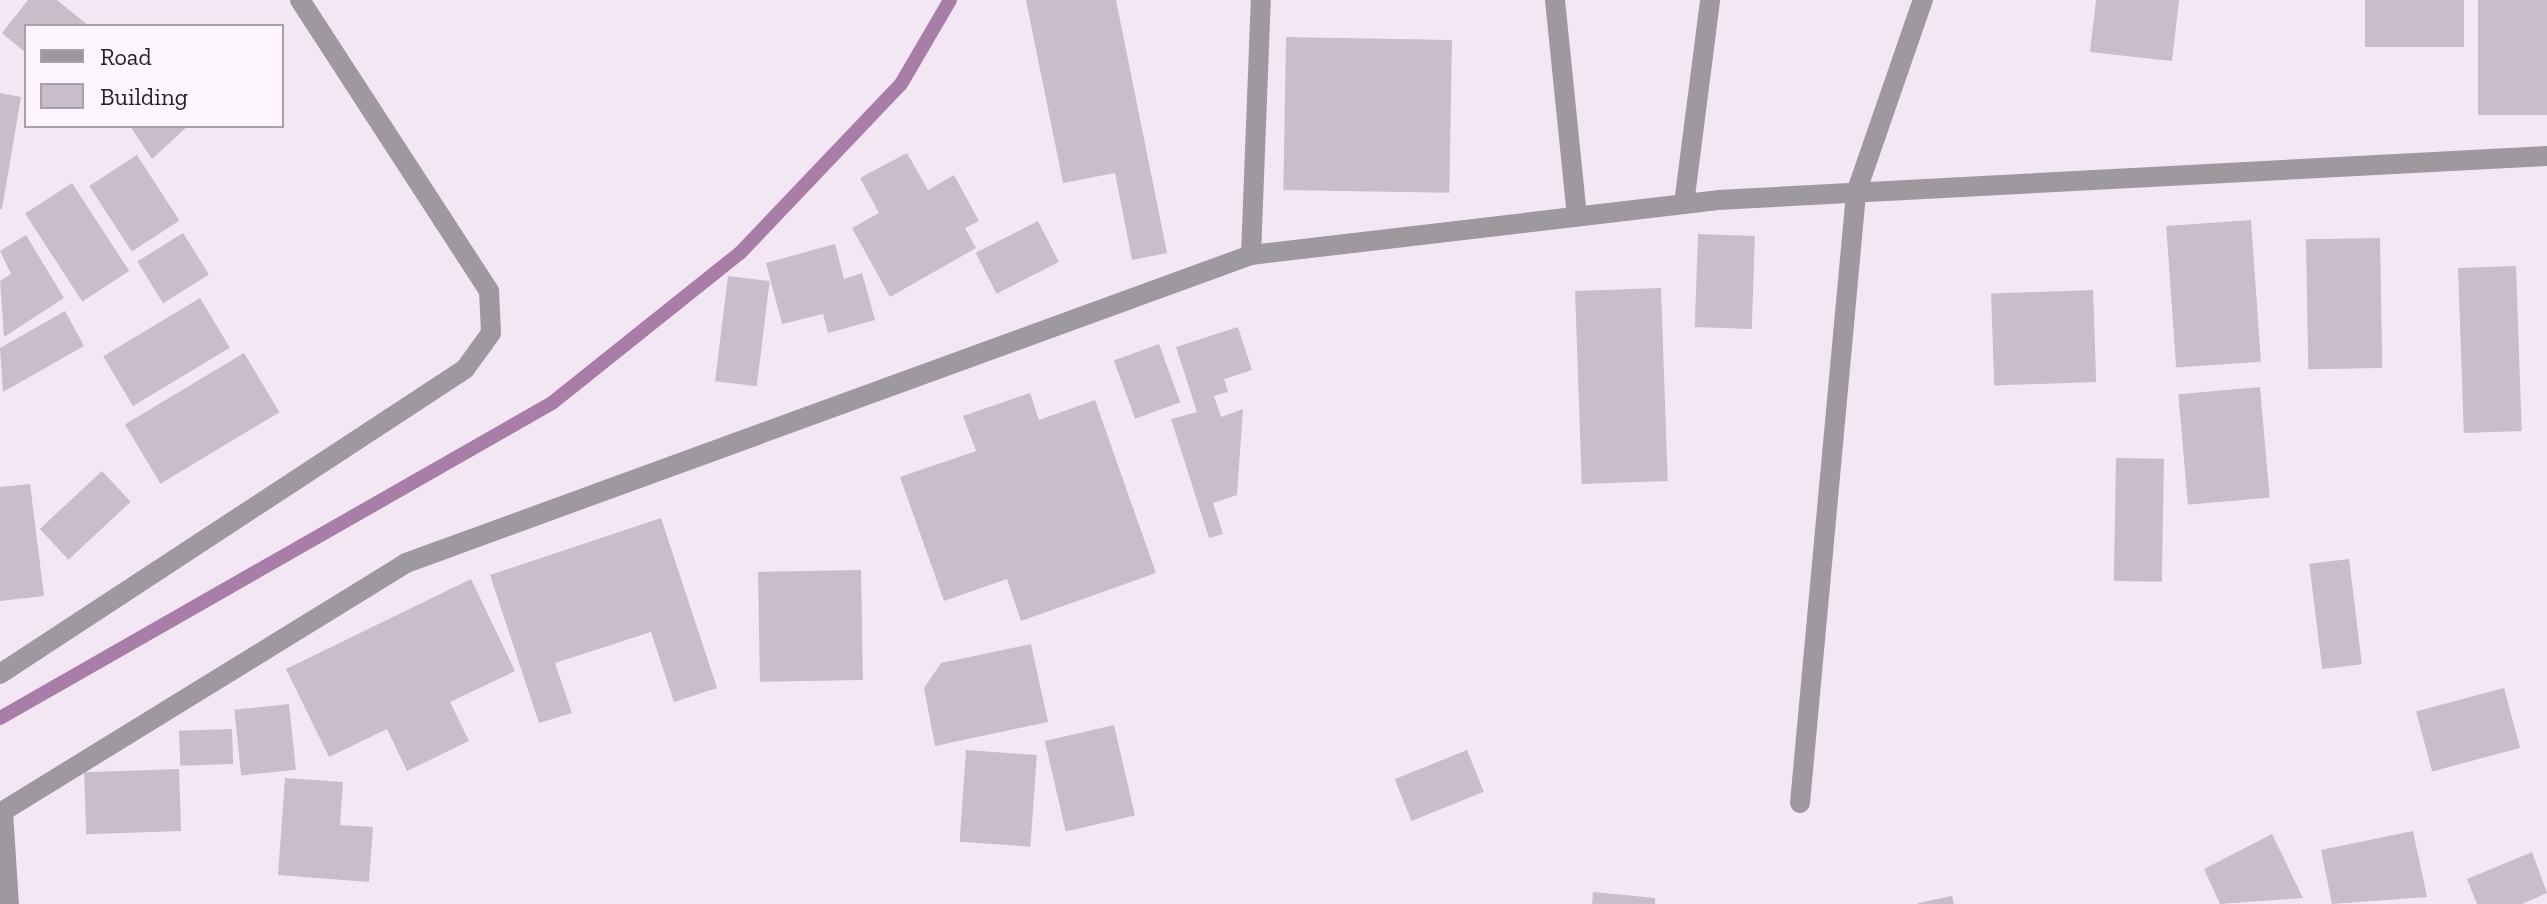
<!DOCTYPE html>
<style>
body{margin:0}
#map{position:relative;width:2547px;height:904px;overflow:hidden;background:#f4e7f4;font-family:"Zilla Slab",serif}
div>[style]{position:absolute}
.stream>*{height:14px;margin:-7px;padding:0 7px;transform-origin:7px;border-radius:7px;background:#a87ea8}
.building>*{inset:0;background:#cabdca;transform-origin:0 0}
.minor>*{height:20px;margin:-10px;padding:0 10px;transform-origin:10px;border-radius:10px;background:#9e999e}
span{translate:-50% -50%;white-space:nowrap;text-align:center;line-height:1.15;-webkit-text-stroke:7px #fef6fe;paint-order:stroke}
.legend{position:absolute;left:24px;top:24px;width:260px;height:104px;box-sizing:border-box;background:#fef6fe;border:2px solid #a8a1a7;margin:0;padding:10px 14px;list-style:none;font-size:24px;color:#262125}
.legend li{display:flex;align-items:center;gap:16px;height:40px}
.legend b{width:40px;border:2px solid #a8a1a7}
</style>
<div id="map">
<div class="stream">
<i style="left:0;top:718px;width:636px;rotate:-29.71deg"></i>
<i style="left:552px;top:403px;width:241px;rotate:-38.6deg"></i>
<i style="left:740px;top:253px;width:233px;rotate:-46.4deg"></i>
<i style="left:901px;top:84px;width:97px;rotate:-59.7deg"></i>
</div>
<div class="building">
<i style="clip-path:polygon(28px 0,57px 0,89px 26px,26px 26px,26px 53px,2px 33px)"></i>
<i style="clip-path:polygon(1026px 0,1116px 0,1167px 253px,1132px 260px,1115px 173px,1063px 183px)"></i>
<i style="clip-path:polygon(2096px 0,2179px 0,2172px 61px,2090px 52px)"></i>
<i style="left:2365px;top:0;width:99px;height:47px"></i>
<i style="left:2478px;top:0;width:69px;height:115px"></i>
<i style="left:1286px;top:37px;width:166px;height:153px;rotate:1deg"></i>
<i style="clip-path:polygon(0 93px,21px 97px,2px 209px,0 209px)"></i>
<i style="clip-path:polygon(130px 126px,188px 126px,152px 159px)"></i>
<i style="clip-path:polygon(907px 153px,928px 190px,954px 175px,979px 221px,965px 228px,976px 248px,890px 297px,852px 228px,879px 213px,860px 178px)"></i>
<i style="left:137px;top:155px;width:78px;height:57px;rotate:57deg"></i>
<i style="left:72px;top:183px;width:105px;height:56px;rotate:57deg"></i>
<i style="left:2251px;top:220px;width:142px;height:85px;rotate:86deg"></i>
<i style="left:1038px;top:221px;width:46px;height:70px;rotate:63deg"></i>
<i style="left:183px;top:233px;width:49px;height:54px;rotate:58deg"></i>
<i style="left:1698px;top:234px;width:57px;height:93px;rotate:2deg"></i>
<i style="clip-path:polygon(26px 235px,64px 298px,4px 337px,0 281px,11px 274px,0 251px)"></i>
<i style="left:2380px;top:238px;width:130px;height:74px;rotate:89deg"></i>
<i style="clip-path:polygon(835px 244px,844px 279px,862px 273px,875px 320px,828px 333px,823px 314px,782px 324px,766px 263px)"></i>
<i style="left:2516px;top:266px;width:165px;height:58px;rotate:88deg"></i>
<i style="left:728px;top:276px;width:42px;height:106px;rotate:7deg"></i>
<i style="left:1661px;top:288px;width:193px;height:86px;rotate:88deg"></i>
<i style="left:2093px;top:290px;width:92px;height:102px;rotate:88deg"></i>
<i style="left:200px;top:298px;width:58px;height:113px;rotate:59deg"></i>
<i style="clip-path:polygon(65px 311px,84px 346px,3px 392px,0 348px)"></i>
<i style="clip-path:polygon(1238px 327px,1252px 370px,1224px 379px,1228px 392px,1214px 396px,1221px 417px,1243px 409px,1237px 495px,1213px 503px,1223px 534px,1209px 538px,1171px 419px,1197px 412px,1176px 347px)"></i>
<i style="left:1159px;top:344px;width:62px;height:48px;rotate:70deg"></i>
<i style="left:244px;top:353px;width:69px;height:139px;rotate:59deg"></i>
<i style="left:2260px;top:387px;width:111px;height:82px;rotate:85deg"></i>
<i style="clip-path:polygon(1030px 393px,1039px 420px,1095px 400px,1156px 573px,1021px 621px,1007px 579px,944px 601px,900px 477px,976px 451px,963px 416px)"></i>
<i style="left:2116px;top:458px;width:48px;height:123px;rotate:1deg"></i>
<i style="left:102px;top:471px;width:42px;height:85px;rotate:47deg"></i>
<i style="clip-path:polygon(30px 484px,44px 596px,0 601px,0 487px)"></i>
<i style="clip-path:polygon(661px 518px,717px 688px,674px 702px,651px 632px,555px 663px,572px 713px,539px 723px,490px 575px)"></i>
<i style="left:2349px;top:559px;width:106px;height:40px;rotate:83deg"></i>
<i style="left:861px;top:570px;width:110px;height:103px;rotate:89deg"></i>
<i style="clip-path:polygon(471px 579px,515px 671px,450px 702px,469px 741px,407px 771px,387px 729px,329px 757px,286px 669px)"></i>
<i style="clip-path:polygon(1031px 644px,1048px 722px,935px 746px,924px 688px,941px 663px)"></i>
<i style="left:2504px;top:688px;width:62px;height:91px;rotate:75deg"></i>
<i style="left:289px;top:704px;width:66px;height:55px;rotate:84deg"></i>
<i style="left:1114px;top:725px;width:93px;height:71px;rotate:77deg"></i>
<i style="left:232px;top:729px;width:35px;height:53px;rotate:88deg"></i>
<i style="left:966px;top:750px;width:71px;height:92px;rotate:4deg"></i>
<i style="left:1467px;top:750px;width:45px;height:78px;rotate:68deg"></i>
<i style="left:179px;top:769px;width:62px;height:95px;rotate:88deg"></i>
<i style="clip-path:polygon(285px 778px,343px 782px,340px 825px,373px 827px,369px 882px,278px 875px)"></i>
<i style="clip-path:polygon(2413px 831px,2427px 897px,2332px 904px,2321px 850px)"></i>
<i style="clip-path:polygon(2272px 834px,2303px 898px,2220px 904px,2204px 869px)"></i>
<i style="clip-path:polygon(2532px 852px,2547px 893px,2522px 904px,2477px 904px,2467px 879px)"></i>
<i style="clip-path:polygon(1593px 892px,1655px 898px,1655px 904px,1592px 904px)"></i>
<i style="clip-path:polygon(1952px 896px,1954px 904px,1918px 904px,1918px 903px)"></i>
</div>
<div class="minor">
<i style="left:1555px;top:0;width:217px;rotate:84.2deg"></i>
<i style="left:1684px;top:204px;width:206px;rotate:-82.7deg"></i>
<i style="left:1251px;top:255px;width:255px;rotate:-87.8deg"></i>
<i style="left:0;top:674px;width:556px;rotate:-33.26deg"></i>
<i style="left:465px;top:369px;width:44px;rotate:-54.2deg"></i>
<i style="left:491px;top:333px;width:42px;rotate:-92.7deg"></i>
<i style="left:489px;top:291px;width:347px;rotate:-123deg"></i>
<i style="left:1800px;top:803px;width:613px;rotate:-84.75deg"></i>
<i style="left:1856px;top:193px;width:204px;rotate:-70.9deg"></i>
<i style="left:3px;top:812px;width:92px;rotate:86.3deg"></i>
<i style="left:0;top:813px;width:477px;rotate:-31.6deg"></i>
<i style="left:406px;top:563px;width:899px;rotate:-20.03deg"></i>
<i style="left:1251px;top:255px;width:470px;rotate:-6.7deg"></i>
<i style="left:1718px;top:200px;width:830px;rotate:-3.04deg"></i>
</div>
<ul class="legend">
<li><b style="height:10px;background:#9e999e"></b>Road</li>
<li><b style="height:22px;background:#cabdca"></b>Building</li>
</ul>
</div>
